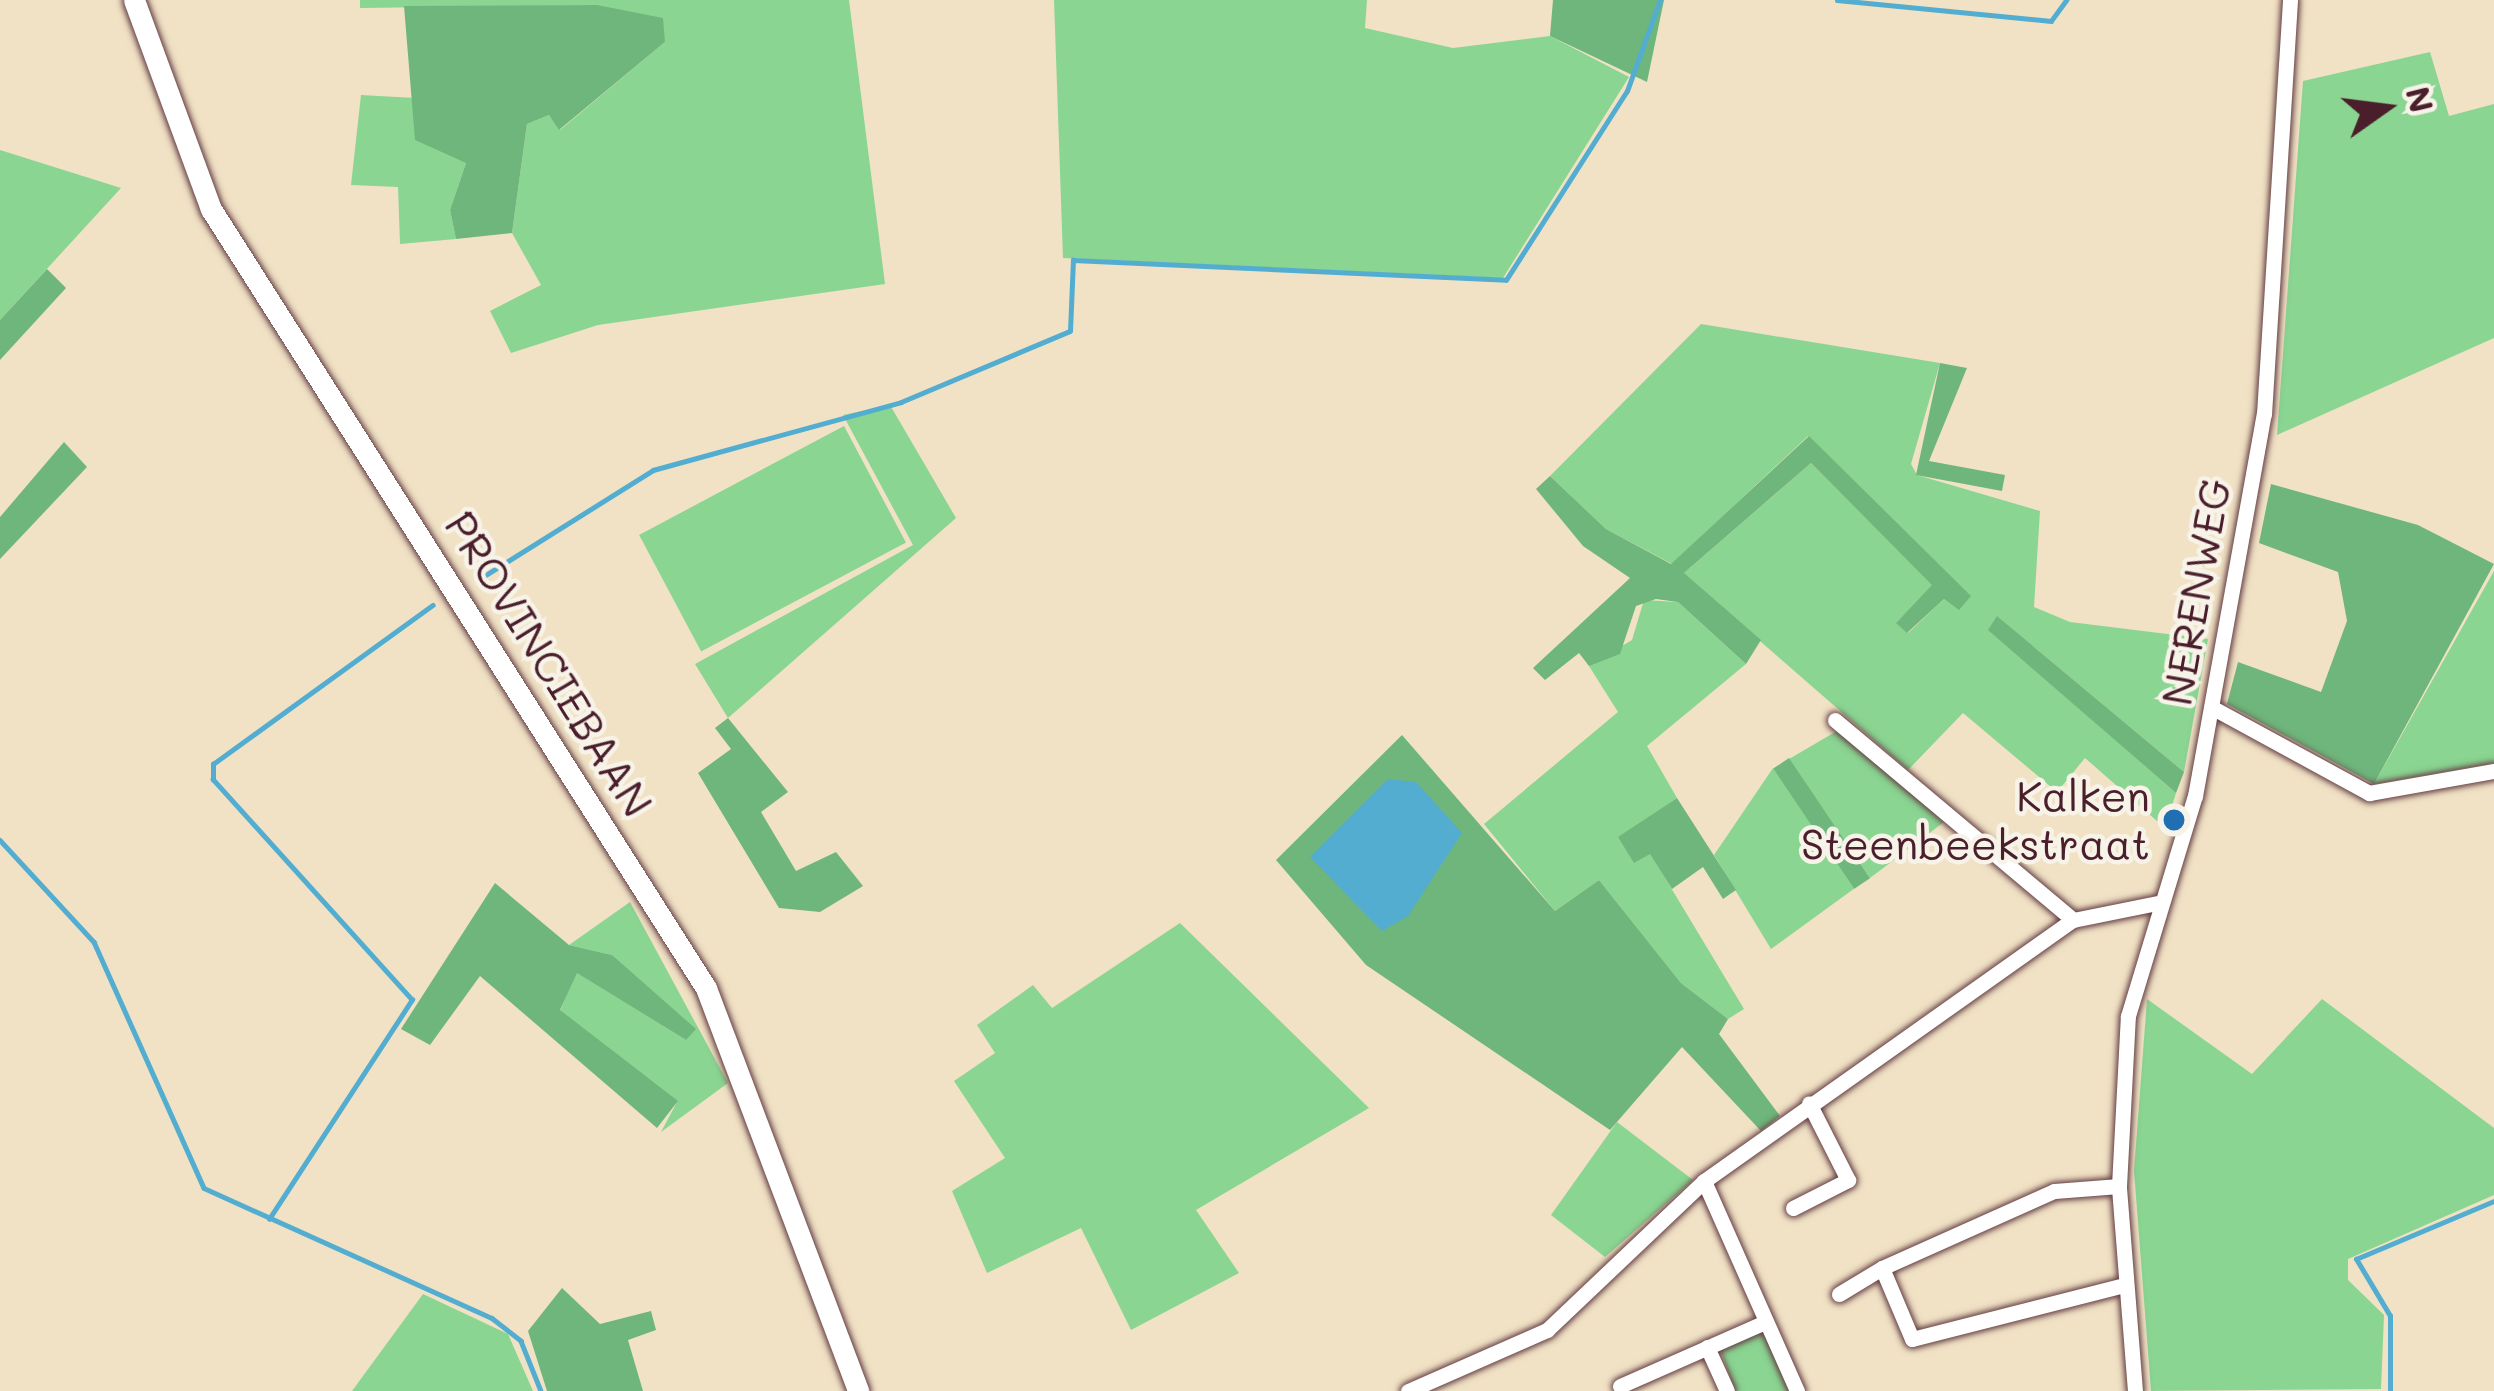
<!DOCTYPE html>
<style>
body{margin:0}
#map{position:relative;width:2494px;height:1391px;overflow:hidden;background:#f1e2c5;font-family:Mali,sans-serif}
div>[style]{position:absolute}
.green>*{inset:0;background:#8ad592;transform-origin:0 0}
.forest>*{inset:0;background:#6fb67c;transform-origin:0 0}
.water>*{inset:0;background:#52add0}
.stream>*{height:4.5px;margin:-2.25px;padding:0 2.25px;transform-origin:2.25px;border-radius:2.25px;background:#52add0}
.roads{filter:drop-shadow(0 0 3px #633c42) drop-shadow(0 0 3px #633c42)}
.street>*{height:15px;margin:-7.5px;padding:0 7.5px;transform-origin:7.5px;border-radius:7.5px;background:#fff}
.secondary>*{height:21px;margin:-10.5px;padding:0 10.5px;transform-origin:10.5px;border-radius:10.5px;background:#fff}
.dots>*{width:33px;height:33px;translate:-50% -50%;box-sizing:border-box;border:6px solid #f7f3e8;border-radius:50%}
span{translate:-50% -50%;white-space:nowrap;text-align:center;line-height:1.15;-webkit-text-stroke:9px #f7f3e8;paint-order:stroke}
.street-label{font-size:42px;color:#4a1f2b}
.poi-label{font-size:42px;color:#4a1f2b}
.right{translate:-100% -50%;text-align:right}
.north{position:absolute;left:2326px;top:48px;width:120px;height:120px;-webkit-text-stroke:9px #f7f3e8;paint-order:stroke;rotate:76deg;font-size:33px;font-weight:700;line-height:48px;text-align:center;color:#4a1f2b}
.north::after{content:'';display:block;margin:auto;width:42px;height:54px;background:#4a1f2b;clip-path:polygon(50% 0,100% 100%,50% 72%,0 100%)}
</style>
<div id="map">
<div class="green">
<i style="clip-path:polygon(360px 0,849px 0,885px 284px,598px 325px,511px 353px,490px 311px,541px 285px,512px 233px,527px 124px,549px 115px,560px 130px,665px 42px,597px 5px,360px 8px)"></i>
<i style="clip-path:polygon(1054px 0,1367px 0,1365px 28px,1453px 48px,1550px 36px,1629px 77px,1503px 278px,1063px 258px)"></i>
<i style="clip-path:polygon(2430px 52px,2449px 116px,2494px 104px,2494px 338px,2277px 435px,2303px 81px)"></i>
<i style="clip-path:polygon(361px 95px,415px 98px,466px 163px,450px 210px,456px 239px,400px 244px,398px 187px,351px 185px)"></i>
<i style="clip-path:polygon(0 150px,121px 188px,0 320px)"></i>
<i style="clip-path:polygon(1701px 324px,1940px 363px,1911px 464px,1917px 475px,2040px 511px,2034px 607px,2070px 622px,2208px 639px,2184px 772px,1998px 617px,1989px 630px,2176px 793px,2165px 828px,2085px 758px,2057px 792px,1963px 713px,1908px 770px,1683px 574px,1811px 463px,1933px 585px,1897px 622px,1908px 633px,1944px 599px,1959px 609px,1970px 596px,1808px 436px,1672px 564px,1606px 529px,1550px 476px)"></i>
<i style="clip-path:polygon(890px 405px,956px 518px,728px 718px,695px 664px,913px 545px,843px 415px)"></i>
<i style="left:844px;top:426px;width:132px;height:232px;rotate:62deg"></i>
<i style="clip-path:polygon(2494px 571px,2494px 763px,2374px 784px)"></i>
<i style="clip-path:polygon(1644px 600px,1678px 602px,1746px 664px,1647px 746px,1677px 798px,1618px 838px,1650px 853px,1744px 1009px,1728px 1019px,1681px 983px,1599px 880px,1555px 911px,1484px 824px,1618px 712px,1589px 666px,1632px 640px)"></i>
<i style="clip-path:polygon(1837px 731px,1944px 822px,1870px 878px,1789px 759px)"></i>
<i style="clip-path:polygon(1773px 768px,1855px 888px,1771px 949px,1714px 855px)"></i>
<i style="clip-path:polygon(630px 902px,728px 1083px,661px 1132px,677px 1102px,560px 1011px,576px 972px,686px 1040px,612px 955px,569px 945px)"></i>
<i style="clip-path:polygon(1180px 923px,1369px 1108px,1196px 1210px,1239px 1273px,1131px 1330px,1081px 1228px,987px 1273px,952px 1191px,1005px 1158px,954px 1081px,995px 1053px,977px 1025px,1033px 985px,1052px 1008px)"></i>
<i style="clip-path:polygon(2147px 999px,2252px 1074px,2322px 999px,2494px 1128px,2494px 1195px,2348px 1259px,2348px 1280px,2384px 1315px,2381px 1389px,2151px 1391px,2134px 1171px)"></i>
<i style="clip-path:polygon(1617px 1122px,1693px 1180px,1605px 1257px,1551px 1215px)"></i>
<i style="clip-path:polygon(423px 1294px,508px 1334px,533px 1391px,352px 1391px)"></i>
<i style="clip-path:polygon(1760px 1333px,1768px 1338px,1790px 1391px,1735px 1391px,1720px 1349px)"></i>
</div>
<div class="forest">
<i style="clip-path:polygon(1553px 0,1664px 0,1647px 82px,1550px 36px)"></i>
<i style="clip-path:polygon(597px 5px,663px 18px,665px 42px,559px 130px,549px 115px,527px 124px,512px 233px,456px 239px,450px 210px,466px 163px,415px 140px,404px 6px)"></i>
<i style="clip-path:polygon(47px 269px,66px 288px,0 360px,0 320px)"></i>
<i style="clip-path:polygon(1940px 363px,1967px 368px,1929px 461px,2005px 475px,2002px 491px,1916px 475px)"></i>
<i style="clip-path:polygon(1809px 436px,1971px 596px,1959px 610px,1944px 599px,1907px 633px,1896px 623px,1932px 585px,1811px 463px,1684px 573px,1761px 640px,1746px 664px,1678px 602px,1656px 599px,1636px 606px,1620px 654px,1589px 666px,1579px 653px,1545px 680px,1533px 668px,1630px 578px,1583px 546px,1536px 489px,1550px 476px,1606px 529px,1671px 564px)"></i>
<i style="clip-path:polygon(64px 442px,87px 467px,0 559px,0 517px)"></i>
<i style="clip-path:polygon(2271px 484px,2418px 525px,2494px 564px,2374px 784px,2227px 704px,2238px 662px,2321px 692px,2347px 621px,2338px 572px,2259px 543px)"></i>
<i style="clip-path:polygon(1997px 616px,2184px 772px,2176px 793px,1988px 630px)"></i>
<i style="clip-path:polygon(728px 718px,788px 792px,761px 812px,796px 871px,836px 852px,863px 886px,820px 912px,779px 908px,698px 773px,731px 749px,715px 728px)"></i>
<i style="clip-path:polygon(1402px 735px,1555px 911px,1599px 880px,1681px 983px,1728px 1019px,1719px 1034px,1780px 1116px,1761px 1131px,1682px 1047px,1610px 1130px,1366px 965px,1276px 860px)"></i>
<i style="left:1789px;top:758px;width:145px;height:19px;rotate:56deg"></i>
<i style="clip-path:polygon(1677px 798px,1736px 890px,1723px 899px,1703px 867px,1672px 889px,1650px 854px,1634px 863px,1618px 837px)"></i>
<i style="clip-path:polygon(495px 883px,569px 945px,612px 955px,696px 1029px,686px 1040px,577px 973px,560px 1010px,678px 1101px,657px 1128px,480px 976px,430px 1045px,401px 1029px)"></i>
<i style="clip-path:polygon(562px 1288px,600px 1324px,651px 1311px,656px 1330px,628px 1340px,643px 1391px,547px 1391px,528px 1331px)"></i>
</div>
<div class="water">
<i style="clip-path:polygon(1388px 779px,1416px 782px,1462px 833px,1408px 916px,1382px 931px,1310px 857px)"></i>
</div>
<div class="stream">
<i style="left:1837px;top:0;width:215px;rotate:5.6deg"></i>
<i style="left:2051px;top:21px;width:26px;rotate:-54deg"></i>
<i style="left:481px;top:578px;width:203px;rotate:-32.1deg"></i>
<i style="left:653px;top:470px;width:257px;rotate:-15.3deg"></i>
<i style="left:901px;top:402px;width:183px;rotate:-22.8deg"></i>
<i style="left:1070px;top:331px;width:71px;rotate:-87.6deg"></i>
<i style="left:1073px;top:260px;width:433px;rotate:2.6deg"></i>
<i style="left:1506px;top:280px;width:224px;rotate:-57.4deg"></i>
<i style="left:1627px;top:91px;width:97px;rotate:-70.1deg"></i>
<i style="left:0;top:840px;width:139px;rotate:47.3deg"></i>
<i style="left:94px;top:942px;width:269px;rotate:65.9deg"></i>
<i style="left:204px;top:1188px;width:316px;rotate:24.3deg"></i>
<i style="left:492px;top:1318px;width:37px;rotate:38deg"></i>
<i style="left:521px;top:1341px;width:54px;rotate:68.2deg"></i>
<i style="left:269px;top:1219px;width:262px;rotate:-56.9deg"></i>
<i style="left:412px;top:1000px;width:297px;rotate:-132.1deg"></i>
<i style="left:213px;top:780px;width:16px;rotate:-90deg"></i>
<i style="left:213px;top:764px;width:271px;rotate:-35.9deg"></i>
<i style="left:2390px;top:1391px;width:75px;rotate:-90deg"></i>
<i style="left:2390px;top:1316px;width:66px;rotate:-120.8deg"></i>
<i style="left:2356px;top:1259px;width:150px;rotate:-22.8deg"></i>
</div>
<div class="roads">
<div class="street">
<i style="left:2213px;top:708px;width:178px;rotate:28.6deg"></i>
<i style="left:2369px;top:793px;width:127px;rotate:-10deg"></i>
<i style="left:1835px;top:720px;width:311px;rotate:40deg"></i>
<i style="left:1704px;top:1181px;width:230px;rotate:66.1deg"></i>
<i style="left:2119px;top:1186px;width:65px;rotate:175.6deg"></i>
<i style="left:2054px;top:1191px;width:188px;rotate:155.9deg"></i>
<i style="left:1882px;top:1268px;width:77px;rotate:67.1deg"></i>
<i style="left:1912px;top:1339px;width:219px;rotate:-14.3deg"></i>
<i style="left:1793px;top:1208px;width:62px;rotate:-27deg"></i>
<i style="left:1848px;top:1180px;width:86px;rotate:-116.9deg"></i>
<i style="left:1839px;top:1294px;width:50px;rotate:-31.2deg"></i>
<i style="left:1707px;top:1347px;width:48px;rotate:65.6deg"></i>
<i style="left:1620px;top:1386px;width:158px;rotate:-23.8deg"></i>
<i style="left:1408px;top:1391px;width:152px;rotate:-23.7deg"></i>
<i style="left:1547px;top:1330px;width:216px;rotate:-43.5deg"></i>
<i style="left:1704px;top:1181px;width:452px;rotate:-35.3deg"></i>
<i style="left:2073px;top:920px;width:86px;rotate:-11.4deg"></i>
<i style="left:2135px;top:1391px;width:206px;rotate:-94.5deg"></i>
<i style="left:2119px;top:1186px;width:170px;rotate:-87deg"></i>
<i style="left:2128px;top:1016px;width:230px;rotate:-73.1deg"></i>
<i style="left:2195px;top:796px;width:388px;rotate:-79.8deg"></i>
<i style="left:2264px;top:414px;width:415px;rotate:-86.4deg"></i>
</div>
<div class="secondary">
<i style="left:134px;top:0;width:223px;rotate:69.8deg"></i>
<i style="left:211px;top:209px;width:923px;rotate:57.57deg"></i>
<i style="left:706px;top:988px;width:431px;rotate:69.3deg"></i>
</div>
</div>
<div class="dots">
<i style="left:2174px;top:820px;background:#1f6fb2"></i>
</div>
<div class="street-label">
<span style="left:2196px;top:592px;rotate:-80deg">NERENWEG</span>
<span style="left:549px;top:664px;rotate:58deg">PROVINCIEBAAN</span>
</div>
<div class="poi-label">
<span class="right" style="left:2150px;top:820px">Kalken<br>Steenbeekstraat</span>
</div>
<div class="north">N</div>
</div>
